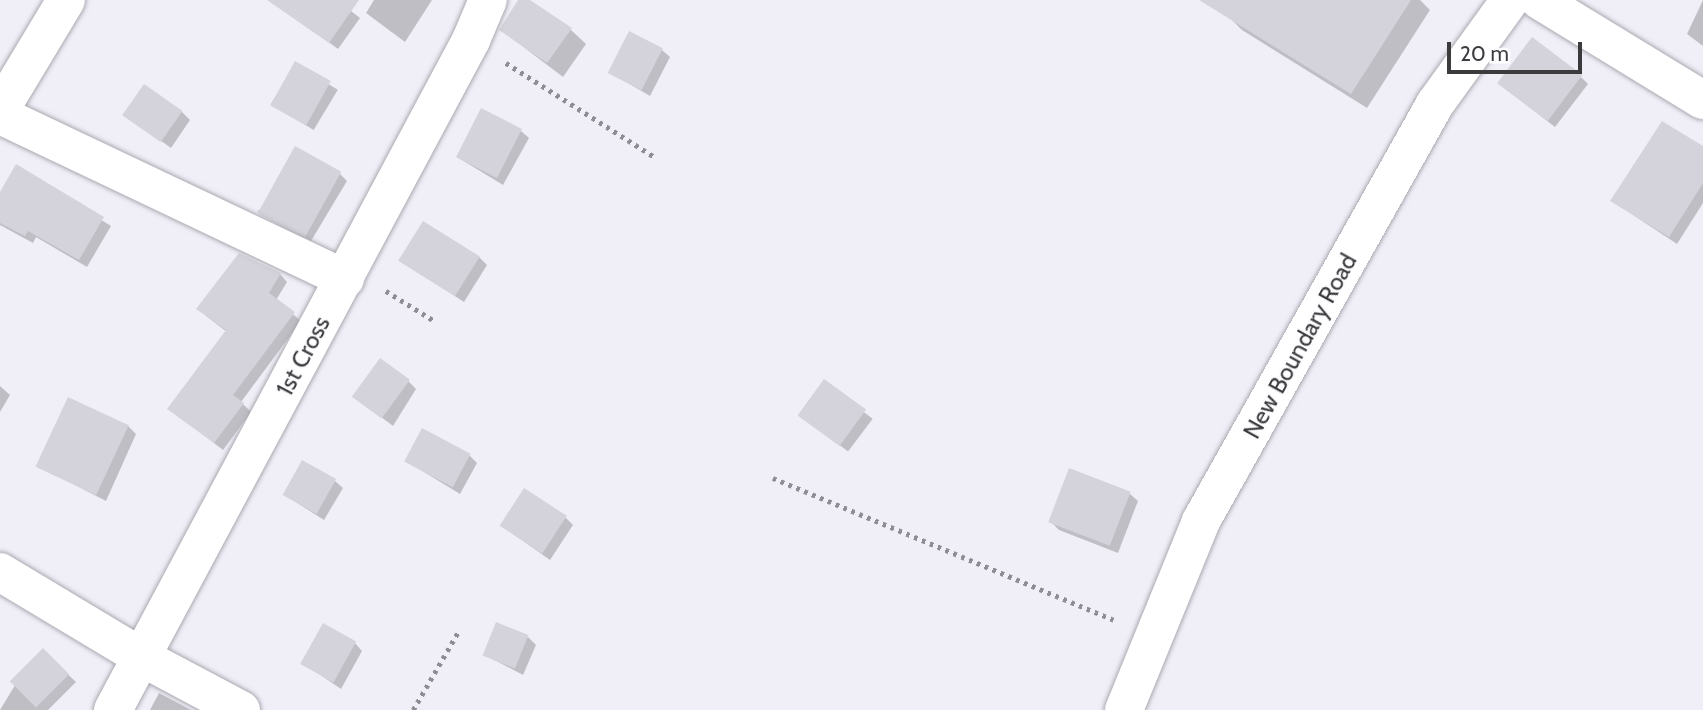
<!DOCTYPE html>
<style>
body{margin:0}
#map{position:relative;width:1703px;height:710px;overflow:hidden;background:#f0eef7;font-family:Cabin,sans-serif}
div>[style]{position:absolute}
.shadow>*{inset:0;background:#0003;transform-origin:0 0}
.building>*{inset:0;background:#d4d3db;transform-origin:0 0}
.path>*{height:4.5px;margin-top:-2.25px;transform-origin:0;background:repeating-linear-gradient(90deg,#8e8d93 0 3.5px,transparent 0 8.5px)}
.roads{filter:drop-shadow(0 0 2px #aaa9b1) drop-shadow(0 0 2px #aaa9b1)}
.street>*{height:38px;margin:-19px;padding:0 19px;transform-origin:19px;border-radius:19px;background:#fff}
.secondary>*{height:38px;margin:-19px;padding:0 19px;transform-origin:19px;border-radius:19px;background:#fff}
span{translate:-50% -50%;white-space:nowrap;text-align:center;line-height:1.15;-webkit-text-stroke:5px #fdfdff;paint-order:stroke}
.street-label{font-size:24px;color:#3b3b3e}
.scale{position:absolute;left:1447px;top:42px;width:135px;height:32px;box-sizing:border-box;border:4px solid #3b3b3e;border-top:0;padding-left:9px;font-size:21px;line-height:24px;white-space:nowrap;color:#3b3b3e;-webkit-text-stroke:5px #fdfdff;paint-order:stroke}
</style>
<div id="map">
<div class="shadow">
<i style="clip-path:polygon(298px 0,337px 0,360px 18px,338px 49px,289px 13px)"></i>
<i style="clip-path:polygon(374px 0,432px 0,405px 42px,366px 13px)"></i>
<i style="clip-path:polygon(521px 0,570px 29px,586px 44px,563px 77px,501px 30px)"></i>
<i style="clip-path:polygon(1235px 0,1420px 0,1430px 10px,1367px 108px,1242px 30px,1227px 15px)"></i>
<i style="clip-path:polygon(1703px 0,1703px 46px,1687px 34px)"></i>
<i style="clip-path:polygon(662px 50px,670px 57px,650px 96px,609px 72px)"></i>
<i style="left:295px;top:64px;width:50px;height:47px;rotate:31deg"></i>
<i style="clip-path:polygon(1581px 77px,1588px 84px,1555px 127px,1506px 89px)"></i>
<i style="clip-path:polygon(182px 112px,190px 120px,171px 148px,125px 115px)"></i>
<i style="clip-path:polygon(521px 131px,529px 138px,503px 185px,457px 157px)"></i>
<i style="clip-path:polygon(1703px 148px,1703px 203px,1677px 244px,1612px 201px)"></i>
<i style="clip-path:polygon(16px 166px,111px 226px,87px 267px,36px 237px,33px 243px,0 225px,0 195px)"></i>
<i style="clip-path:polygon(340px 174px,347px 181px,311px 241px,257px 211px)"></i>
<i style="clip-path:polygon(479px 257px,487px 265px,464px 302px,401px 261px)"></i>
<i style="clip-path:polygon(280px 274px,287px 282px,276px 300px,301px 321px,241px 402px,251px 412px,223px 450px,170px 409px,227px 332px,206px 316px)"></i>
<i style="clip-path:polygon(408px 381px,416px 389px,393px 426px,356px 398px)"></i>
<i style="left:824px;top:382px;width:61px;height:41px;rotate:37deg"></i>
<i style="clip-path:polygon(0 386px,10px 395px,0 412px)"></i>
<i style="clip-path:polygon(128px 426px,136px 434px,106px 501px,38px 466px)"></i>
<i style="clip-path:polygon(469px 455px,477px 463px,460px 494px,406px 461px)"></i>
<i style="clip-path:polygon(335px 481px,343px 488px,324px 520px,283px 494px)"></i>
<i style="clip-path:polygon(1130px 494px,1138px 501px,1118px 553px,1059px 530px,1051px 522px)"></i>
<i style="clip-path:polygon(566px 518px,573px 525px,550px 560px,502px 526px)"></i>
<i style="clip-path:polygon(528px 637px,536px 645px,523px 675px,485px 655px)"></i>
<i style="clip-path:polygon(355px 643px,362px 651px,341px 689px,303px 663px)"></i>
<i style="clip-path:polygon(43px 651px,76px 682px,48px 710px,0 710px,23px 672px)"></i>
<i style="clip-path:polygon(159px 693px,191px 710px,150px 710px)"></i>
</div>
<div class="building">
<i style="clip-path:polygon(267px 0,359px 0,329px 43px)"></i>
<i style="clip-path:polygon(518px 0,530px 0,572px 28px,547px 63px,499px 30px)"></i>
<i style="clip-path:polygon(1199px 0,1411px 0,1351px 94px)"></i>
<i style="left:629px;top:31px;width:38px;height:47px;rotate:27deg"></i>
<i style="left:1532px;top:37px;width:63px;height:58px;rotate:37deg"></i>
<i style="left:295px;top:61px;width:41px;height:51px;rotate:29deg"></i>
<i style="left:144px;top:84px;width:47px;height:38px;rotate:35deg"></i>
<i style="left:481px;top:108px;width:46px;height:55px;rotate:27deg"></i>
<i style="clip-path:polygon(1662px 121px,1703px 146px,1703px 183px,1669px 237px,1610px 201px)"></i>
<i style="left:295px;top:146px;width:53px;height:77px;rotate:29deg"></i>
<i style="clip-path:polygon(16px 164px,104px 217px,79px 260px,28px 231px,25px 236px,0 223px,0 192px)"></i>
<i style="left:423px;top:221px;width:67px;height:47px;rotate:32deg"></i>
<i style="clip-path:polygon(239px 253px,281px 273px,269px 293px,295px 312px,233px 395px,244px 403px,214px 443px,167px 409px,226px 330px,196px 309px)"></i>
<i style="left:380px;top:358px;width:37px;height:48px;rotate:36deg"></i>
<i style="left:824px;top:379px;width:52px;height:45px;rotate:36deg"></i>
<i style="left:68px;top:397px;width:67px;height:77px;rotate:25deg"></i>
<i style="left:422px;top:428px;width:55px;height:38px;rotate:28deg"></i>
<i style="left:302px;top:460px;width:39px;height:40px;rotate:29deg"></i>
<i style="left:1069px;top:468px;width:66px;height:58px;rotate:21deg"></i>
<i style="left:524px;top:488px;width:51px;height:45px;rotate:33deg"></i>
<i style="left:496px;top:622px;width:35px;height:36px;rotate:22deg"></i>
<i style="left:323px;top:623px;width:38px;height:47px;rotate:29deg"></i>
<i style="left:43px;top:648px;width:37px;height:47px;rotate:45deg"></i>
</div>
<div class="path">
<i style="left:506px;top:63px;width:178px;rotate:32.3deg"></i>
<i style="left:386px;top:291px;width:55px;rotate:31.7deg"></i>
<i style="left:773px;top:478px;width:369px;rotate:22.6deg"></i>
<i style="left:413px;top:710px;width:90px;rotate:-60deg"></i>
</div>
<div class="roads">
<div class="street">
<i style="left:1539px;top:0;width:192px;rotate:31.4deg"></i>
<i style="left:0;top:110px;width:128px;rotate:-59deg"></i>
<i style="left:0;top:115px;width:382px;rotate:25.4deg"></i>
<i style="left:0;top:572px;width:167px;rotate:31deg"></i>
<i style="left:143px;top:658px;width:111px;rotate:28deg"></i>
<i style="left:113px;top:710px;width:760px;rotate:-61.88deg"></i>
<i style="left:471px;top:40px;width:43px;rotate:-67deg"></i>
</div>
<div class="secondary">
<i style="left:1124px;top:710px;width:204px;rotate:-67.8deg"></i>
<i style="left:1201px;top:521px;width:478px;rotate:-60.7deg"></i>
<i style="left:1435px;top:104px;width:128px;rotate:-54.2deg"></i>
</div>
</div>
<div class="street-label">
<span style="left:1300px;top:346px;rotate:-61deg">New Boundary Road</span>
<span style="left:303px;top:356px;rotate:-62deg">1st Cross</span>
</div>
<div class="scale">20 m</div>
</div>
